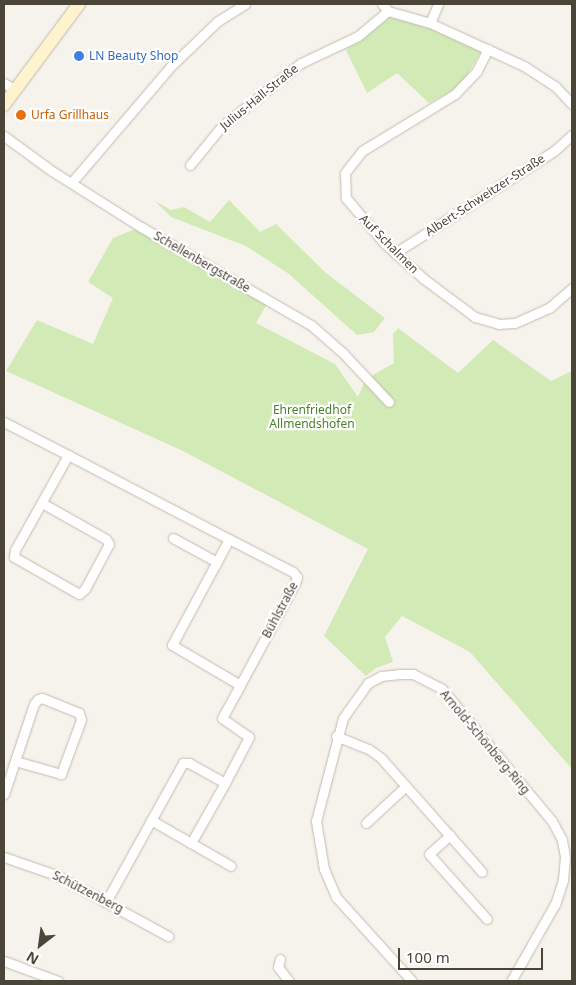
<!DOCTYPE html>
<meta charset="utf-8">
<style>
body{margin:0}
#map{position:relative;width:576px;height:985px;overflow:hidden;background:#f6f3ec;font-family:"Noto Sans",sans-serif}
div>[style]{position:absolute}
.green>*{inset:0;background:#d2eab5}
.roads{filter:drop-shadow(0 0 1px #c2bbae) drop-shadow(0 0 1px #c2bbae)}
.street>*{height:9px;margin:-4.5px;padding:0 4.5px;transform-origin:4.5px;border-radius:4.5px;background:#fff}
.secondary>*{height:12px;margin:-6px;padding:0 6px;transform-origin:6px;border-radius:6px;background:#fff3cd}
.dots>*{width:14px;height:14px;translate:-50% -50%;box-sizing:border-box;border:2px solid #fff;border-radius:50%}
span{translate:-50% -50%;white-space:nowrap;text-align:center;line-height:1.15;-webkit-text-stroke:4.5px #fff;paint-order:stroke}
.shop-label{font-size:12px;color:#366cbe}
.left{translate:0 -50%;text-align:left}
.street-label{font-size:12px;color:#4b4439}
.food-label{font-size:12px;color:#c56008}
.park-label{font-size:12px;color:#4a7f2a}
.frame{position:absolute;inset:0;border:5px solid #4b4439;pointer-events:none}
.north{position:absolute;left:15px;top:920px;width:50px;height:50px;-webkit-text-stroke:4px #fff;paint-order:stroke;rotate:210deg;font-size:14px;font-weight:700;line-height:20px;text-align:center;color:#4b4439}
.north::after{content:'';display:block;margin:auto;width:18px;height:22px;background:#4b4439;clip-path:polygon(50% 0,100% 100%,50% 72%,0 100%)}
.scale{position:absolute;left:398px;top:948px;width:145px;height:22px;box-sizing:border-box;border:2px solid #4b4439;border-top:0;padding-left:6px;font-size:15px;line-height:18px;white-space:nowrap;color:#4b4439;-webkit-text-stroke:4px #fff;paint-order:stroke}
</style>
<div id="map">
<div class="green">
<i style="clip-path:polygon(390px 15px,428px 26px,482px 50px,465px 79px,451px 91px,429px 103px,397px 73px,367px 93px,346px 50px)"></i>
<i style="clip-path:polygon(229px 200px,260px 232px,276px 224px,326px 273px,385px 318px,374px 332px,357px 335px,289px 274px,246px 246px,171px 217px,155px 201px,171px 210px,184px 207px,210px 222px)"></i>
<i style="clip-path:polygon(138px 228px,268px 302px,256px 323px,335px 364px,358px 397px,366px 379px,394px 363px,393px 334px,398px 328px,458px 373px,493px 340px,551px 381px,572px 371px,572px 769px,470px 652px,402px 616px,385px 637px,393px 662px,376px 668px,366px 676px,324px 636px,368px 549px,183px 451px,6px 371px,37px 320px,93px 344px,113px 298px,88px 282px,113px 238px)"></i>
</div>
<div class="roads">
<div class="street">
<i style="left:382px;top:4px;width:9px;rotate:49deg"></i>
<i style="left:388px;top:11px;width:44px;rotate:15.9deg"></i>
<i style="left:430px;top:23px;width:103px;rotate:24.6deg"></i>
<i style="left:524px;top:66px;width:37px;rotate:33deg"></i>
<i style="left:555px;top:86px;width:25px;rotate:47deg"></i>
<i style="left:430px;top:23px;width:21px;rotate:-67deg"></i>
<i style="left:488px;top:49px;width:25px;rotate:117deg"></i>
<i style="left:477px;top:71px;width:32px;rotate:134deg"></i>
<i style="left:455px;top:94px;width:109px;rotate:148.5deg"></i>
<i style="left:362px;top:151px;width:28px;rotate:128deg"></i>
<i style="left:345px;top:173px;width:25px;rotate:88deg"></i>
<i style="left:346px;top:198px;width:59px;rotate:49.8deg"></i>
<i style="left:384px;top:243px;width:54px;rotate:42deg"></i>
<i style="left:424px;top:279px;width:64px;rotate:36.7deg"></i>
<i style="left:475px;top:317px;width:25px;rotate:16deg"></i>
<i style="left:499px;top:324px;width:16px;rotate:-4deg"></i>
<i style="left:515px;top:323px;width:37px;rotate:-24deg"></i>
<i style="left:549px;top:308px;width:30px;rotate:-41deg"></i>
<i style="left:4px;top:83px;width:12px;rotate:31deg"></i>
<i style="left:4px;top:136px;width:59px;rotate:36.1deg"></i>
<i style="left:52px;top:171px;width:105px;rotate:32.2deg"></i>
<i style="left:141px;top:227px;width:196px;rotate:30deg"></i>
<i style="left:311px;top:325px;width:43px;rotate:41.2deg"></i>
<i style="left:343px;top:353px;width:67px;rotate:46.8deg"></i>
<i style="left:190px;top:165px;width:49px;rotate:-50.8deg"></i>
<i style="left:221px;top:127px;width:102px;rotate:-38.7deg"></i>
<i style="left:301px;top:63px;width:63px;rotate:-25.3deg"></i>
<i style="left:358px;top:36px;width:39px;rotate:-40deg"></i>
<i style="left:72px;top:182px;width:153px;rotate:-49.5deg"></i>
<i style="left:171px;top:66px;width:65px;rotate:-43.8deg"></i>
<i style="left:218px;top:21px;width:32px;rotate:-32deg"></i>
<i style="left:395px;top:253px;width:189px;rotate:-32.7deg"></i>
<i style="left:554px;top:151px;width:24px;rotate:-42deg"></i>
<i style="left:4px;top:422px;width:72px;rotate:27.3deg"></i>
<i style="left:68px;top:455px;width:182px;rotate:27.6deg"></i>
<i style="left:229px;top:539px;width:72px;rotate:27.3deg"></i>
<i style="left:293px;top:572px;width:6px;rotate:51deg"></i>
<i style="left:297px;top:577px;width:6px;rotate:108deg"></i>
<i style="left:295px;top:583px;width:116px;rotate:118.3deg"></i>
<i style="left:240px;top:685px;width:79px;rotate:-149.5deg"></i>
<i style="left:172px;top:645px;width:120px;rotate:-61.7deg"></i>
<i style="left:42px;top:503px;width:73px;rotate:29.4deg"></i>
<i style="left:106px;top:539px;width:6px;rotate:59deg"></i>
<i style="left:109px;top:544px;width:51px;rotate:118.1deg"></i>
<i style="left:85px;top:589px;width:8px;rotate:140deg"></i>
<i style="left:79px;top:594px;width:75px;rotate:-150.4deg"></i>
<i style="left:14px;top:557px;width:7px;rotate:-82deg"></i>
<i style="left:15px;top:550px;width:109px;rotate:-60.8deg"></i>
<i style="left:173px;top:538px;width:50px;rotate:28.6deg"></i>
<i style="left:336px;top:736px;width:35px;rotate:22deg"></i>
<i style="left:369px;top:749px;width:15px;rotate:37deg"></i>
<i style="left:381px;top:758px;width:152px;rotate:48.5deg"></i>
<i style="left:4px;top:794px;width:95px;rotate:-71.6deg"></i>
<i style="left:34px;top:704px;width:6px;rotate:-51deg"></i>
<i style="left:38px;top:699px;width:4px;rotate:-14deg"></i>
<i style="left:42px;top:698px;width:40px;rotate:22deg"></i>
<i style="left:79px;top:713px;width:7px;rotate:74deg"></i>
<i style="left:81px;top:720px;width:58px;rotate:110.3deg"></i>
<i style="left:61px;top:774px;width:48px;rotate:-164.2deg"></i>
<i style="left:151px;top:820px;width:92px;rotate:29.9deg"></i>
<i style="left:366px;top:823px;width:54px;rotate:-42.8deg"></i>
<i style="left:450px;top:835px;width:28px;rotate:138deg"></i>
<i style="left:429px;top:854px;width:87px;rotate:48.3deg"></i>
<i style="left:191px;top:843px;width:69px;rotate:-60.5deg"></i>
<i style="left:4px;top:857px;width:55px;rotate:19.1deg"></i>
<i style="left:56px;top:875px;width:128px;rotate:28.6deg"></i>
<i style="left:107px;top:900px;width:157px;rotate:-61deg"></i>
<i style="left:183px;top:763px;width:6px"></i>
<i style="left:189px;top:763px;width:41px;rotate:29.1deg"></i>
<i style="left:225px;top:783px;width:52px;rotate:-62.4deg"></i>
<i style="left:249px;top:737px;width:33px;rotate:-145deg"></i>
<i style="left:222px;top:718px;width:38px;rotate:-61deg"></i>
<i style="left:280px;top:959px;width:8px;rotate:104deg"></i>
<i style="left:278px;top:967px;width:18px;rotate:52deg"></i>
<i style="left:4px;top:961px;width:58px;rotate:20.3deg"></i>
<i style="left:412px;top:981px;width:113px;rotate:-132.1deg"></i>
<i style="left:336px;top:897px;width:30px;rotate:-113deg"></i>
<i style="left:324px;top:869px;width:49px;rotate:-99.5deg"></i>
<i style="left:316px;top:821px;width:106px;rotate:-75.3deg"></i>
<i style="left:343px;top:718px;width:43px;rotate:-54.5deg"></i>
<i style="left:368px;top:683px;width:15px;rotate:-28deg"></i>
<i style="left:381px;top:676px;width:18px;rotate:-6deg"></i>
<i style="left:399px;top:674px;width:14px"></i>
<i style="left:413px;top:674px;width:33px;rotate:27deg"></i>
<i style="left:442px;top:689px;width:172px;rotate:50.2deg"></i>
<i style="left:552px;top:821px;width:21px;rotate:62deg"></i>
<i style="left:562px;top:840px;width:17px;rotate:80deg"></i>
<i style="left:565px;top:857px;width:23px;rotate:95deg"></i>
<i style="left:563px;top:880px;width:25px;rotate:108deg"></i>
<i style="left:555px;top:904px;width:89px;rotate:119.7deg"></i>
</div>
<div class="secondary">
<i style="left:4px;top:105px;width:126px;rotate:-53.4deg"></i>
</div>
</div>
<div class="dots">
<i style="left:79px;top:56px;background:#3f7fe0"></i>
<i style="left:21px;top:115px;background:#e8710a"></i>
</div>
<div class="shop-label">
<span class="left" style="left:89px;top:56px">LN Beauty Shop</span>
</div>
<div class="street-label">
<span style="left:259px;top:97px;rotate:-39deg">Julius-Hall-Straße</span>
<span style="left:485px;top:195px;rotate:-33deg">Albert-Schweitzer-Straße</span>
<span style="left:389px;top:244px;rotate:45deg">Auf Schalmen</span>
<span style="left:202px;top:262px;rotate:30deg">Schellenbergstraße</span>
<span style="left:280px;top:610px;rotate:-62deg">Bühlstraße</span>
<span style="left:485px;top:742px;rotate:50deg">Arnold-Schönberg-Ring</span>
<span style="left:88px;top:892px;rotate:27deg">Schützenberg</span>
</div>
<div class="food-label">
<span class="left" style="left:31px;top:115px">Urfa Grillhaus</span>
</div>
<div class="park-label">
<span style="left:312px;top:417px">Ehrenfriedhof<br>Allmendshofen</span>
</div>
<div class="frame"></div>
<div class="north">N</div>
<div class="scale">100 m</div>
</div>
